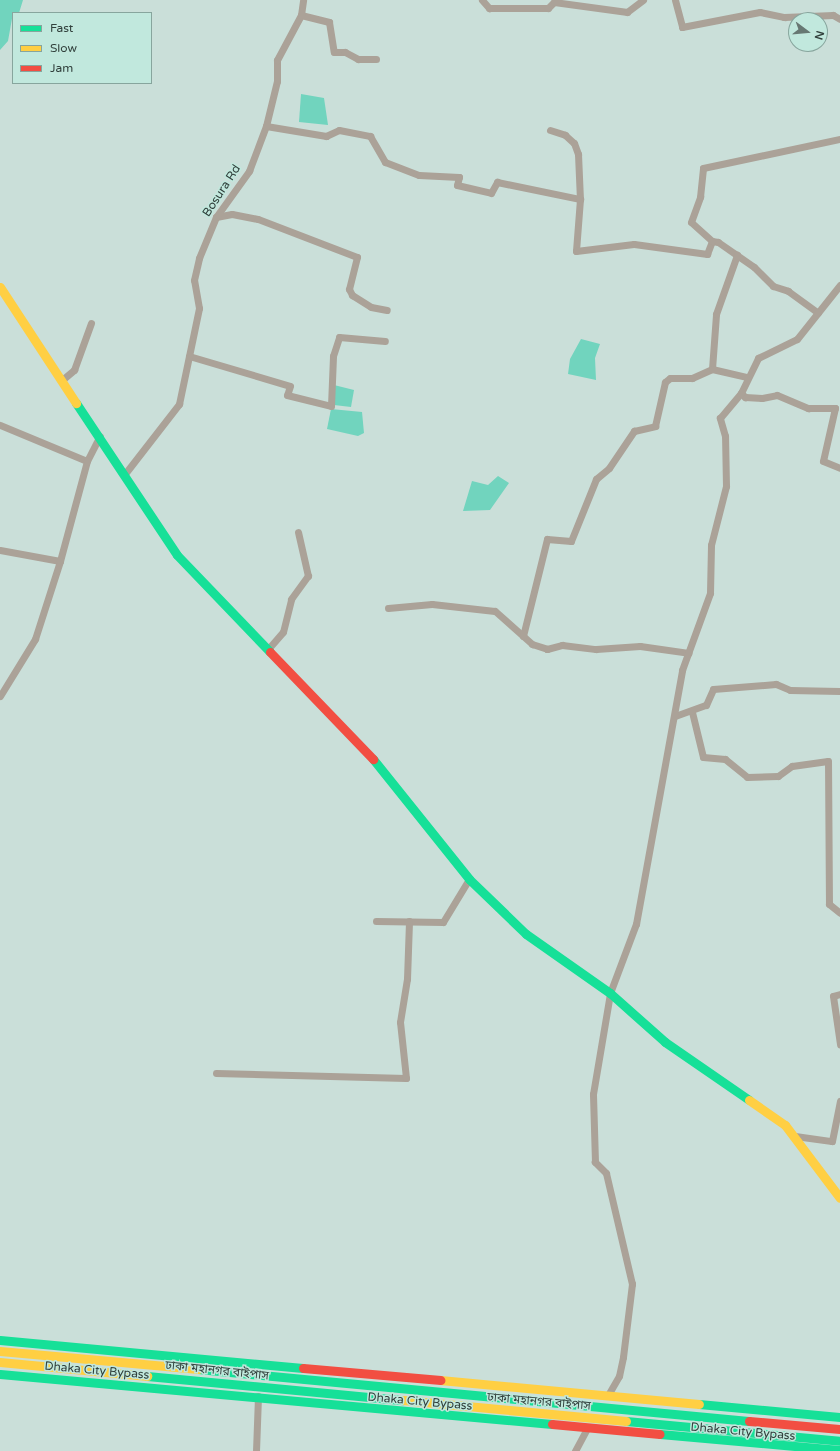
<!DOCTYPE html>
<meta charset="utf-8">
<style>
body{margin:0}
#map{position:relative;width:840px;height:1451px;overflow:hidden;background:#cadfd9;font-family:"Varela Round","Noto Sans Bengali",sans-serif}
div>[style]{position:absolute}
.water>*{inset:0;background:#71d4be}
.street>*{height:7px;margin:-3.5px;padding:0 3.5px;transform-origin:3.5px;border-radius:3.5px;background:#aba298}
.fast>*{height:9px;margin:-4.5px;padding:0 4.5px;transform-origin:4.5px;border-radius:4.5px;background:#16e098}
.slow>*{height:9px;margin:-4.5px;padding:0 4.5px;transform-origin:4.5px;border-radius:4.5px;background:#ffcf43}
.jam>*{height:9px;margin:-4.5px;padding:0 4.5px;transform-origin:4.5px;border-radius:4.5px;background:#f24e42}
span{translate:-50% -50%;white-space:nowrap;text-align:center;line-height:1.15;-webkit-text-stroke:3px #c1e8dd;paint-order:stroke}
.street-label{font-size:12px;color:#31403c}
.legend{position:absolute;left:12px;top:12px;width:140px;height:72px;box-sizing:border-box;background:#c1e8dd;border:1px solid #87a59d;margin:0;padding:5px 7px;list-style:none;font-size:12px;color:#31403c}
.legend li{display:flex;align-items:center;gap:8px;height:20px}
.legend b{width:20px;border:1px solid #87a59d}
.north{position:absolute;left:788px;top:12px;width:40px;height:40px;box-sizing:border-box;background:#c1e8dd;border:1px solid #87a59d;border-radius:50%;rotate:106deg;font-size:11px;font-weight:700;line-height:16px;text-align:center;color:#31403c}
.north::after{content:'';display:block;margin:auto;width:14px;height:18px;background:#677873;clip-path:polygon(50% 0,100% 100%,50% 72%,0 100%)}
</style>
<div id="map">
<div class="water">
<i style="clip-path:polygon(0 0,23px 0,19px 13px,13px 13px,8px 41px,0 50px)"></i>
<i style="clip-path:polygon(301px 94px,324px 98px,328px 125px,299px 122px)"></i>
<i style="clip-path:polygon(581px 339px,600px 344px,595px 358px,596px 380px,568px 374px,570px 359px)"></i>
<i style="clip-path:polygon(334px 385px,354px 390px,351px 407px,334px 405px)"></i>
<i style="clip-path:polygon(331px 409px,362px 412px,364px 433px,358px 436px,327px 429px)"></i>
<i style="clip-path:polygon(498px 476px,509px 483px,490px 510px,463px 511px,472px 481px,488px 485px)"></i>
</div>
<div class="street">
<i style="left:482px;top:0;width:11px;rotate:49deg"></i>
<i style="left:489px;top:8px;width:59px"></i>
<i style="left:548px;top:8px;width:8px;rotate:-45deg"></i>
<i style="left:554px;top:2px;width:74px;rotate:7.8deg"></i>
<i style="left:627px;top:12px;width:20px;rotate:-37deg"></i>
<i style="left:675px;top:0;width:28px;rotate:75deg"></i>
<i style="left:682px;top:27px;width:79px;rotate:-10.9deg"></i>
<i style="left:760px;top:12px;width:25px;rotate:12deg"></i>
<i style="left:784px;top:17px;width:49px;rotate:-2.3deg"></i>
<i style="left:833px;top:15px;width:8px;rotate:30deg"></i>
<i style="left:301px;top:15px;width:29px;rotate:14deg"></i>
<i style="left:329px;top:22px;width:30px;rotate:81deg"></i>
<i style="left:334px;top:52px;width:11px"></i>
<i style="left:345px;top:52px;width:15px;rotate:28deg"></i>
<i style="left:358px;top:59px;width:18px"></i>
<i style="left:266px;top:126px;width:61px;rotate:9.5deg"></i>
<i style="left:326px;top:136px;width:14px;rotate:-25deg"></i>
<i style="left:339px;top:130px;width:32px;rotate:11deg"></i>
<i style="left:370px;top:136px;width:30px;rotate:60deg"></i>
<i style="left:385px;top:162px;width:36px;rotate:21deg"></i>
<i style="left:419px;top:175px;width:40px;rotate:2.9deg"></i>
<i style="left:459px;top:177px;width:8px;rotate:104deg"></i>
<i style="left:457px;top:185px;width:35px;rotate:13deg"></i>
<i style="left:491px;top:193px;width:13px;rotate:-61deg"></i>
<i style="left:497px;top:182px;width:85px;rotate:11.6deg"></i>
<i style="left:580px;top:199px;width:52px;rotate:94.4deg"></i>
<i style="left:576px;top:251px;width:58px;rotate:-6.9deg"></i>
<i style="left:634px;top:244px;width:74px;rotate:7.8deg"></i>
<i style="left:707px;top:254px;width:14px;rotate:-69deg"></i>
<i style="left:712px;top:241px;width:6px;rotate:9deg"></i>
<i style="left:718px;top:242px;width:44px;rotate:34.8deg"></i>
<i style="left:754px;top:267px;width:27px;rotate:45deg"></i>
<i style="left:773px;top:286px;width:16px;rotate:18deg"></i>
<i style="left:788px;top:291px;width:37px;rotate:36deg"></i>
<i style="left:550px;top:130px;width:16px;rotate:18deg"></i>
<i style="left:565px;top:135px;width:12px;rotate:42deg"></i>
<i style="left:574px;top:143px;width:12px;rotate:70deg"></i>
<i style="left:578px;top:154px;width:45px;rotate:87.5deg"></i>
<i style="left:216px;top:217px;width:16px;rotate:-11deg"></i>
<i style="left:232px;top:214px;width:26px;rotate:11deg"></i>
<i style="left:258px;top:219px;width:106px;rotate:21deg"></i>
<i style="left:357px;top:257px;width:33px;rotate:104deg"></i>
<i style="left:349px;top:289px;width:7px;rotate:63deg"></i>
<i style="left:352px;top:295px;width:22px;rotate:32deg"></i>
<i style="left:371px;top:307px;width:16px;rotate:11deg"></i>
<i style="left:712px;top:241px;width:28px;rotate:-138deg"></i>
<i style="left:691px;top:222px;width:27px;rotate:-70deg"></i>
<i style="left:700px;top:197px;width:29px;rotate:-84deg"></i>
<i style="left:703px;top:168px;width:140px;rotate:-12deg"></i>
<i style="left:189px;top:356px;width:105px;rotate:16.5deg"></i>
<i style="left:290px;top:386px;width:9px;rotate:108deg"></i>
<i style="left:287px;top:395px;width:45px;rotate:14deg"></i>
<i style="left:331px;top:406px;width:50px;rotate:-87.7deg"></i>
<i style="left:333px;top:356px;width:20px;rotate:-72deg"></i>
<i style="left:339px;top:337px;width:46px;rotate:5deg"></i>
<i style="left:712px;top:369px;width:55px;rotate:-85.8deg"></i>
<i style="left:716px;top:314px;width:63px;rotate:-70.4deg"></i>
<i style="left:62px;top:380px;width:16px;rotate:-40deg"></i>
<i style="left:74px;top:370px;width:50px;rotate:-70.1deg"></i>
<i style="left:741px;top:393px;width:6px;rotate:45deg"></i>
<i style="left:745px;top:397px;width:17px;rotate:3deg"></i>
<i style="left:762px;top:398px;width:15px;rotate:-11deg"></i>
<i style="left:777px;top:395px;width:34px;rotate:23deg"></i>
<i style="left:808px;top:408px;width:27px"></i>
<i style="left:835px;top:408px;width:54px;rotate:102.8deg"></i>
<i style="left:823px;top:461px;width:18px;rotate:22deg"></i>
<i style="left:0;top:425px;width:94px;rotate:22.5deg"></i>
<i style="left:124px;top:475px;width:90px;rotate:-52.2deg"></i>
<i style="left:179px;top:404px;width:98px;rotate:-78.2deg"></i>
<i style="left:199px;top:308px;width:28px;rotate:-100deg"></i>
<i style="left:194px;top:280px;width:23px;rotate:-77deg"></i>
<i style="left:199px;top:258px;width:44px;rotate:-67.5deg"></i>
<i style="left:216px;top:217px;width:57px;rotate:-54.3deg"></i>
<i style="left:249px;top:171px;width:48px;rotate:-69.3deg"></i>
<i style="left:266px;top:126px;width:46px;rotate:-76.3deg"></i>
<i style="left:277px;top:81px;width:21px;rotate:-90deg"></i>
<i style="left:277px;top:60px;width:51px;rotate:-61.9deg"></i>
<i style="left:301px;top:15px;width:15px;rotate:-82deg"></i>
<i style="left:0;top:550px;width:61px;rotate:10.4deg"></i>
<i style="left:388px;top:608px;width:44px;rotate:-5.2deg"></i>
<i style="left:432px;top:604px;width:63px;rotate:6.3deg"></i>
<i style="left:495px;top:611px;width:50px;rotate:41.7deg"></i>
<i style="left:532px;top:644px;width:16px;rotate:18deg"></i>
<i style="left:547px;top:649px;width:16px;rotate:-15deg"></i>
<i style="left:562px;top:645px;width:34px;rotate:7deg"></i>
<i style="left:596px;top:649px;width:44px;rotate:-3.9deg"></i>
<i style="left:640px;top:646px;width:49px;rotate:8.1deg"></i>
<i style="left:523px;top:636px;width:100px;rotate:-76.1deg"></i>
<i style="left:547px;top:539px;width:24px;rotate:5deg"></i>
<i style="left:571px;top:541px;width:67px;rotate:-68deg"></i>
<i style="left:596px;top:479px;width:17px;rotate:-40deg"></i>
<i style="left:609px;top:468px;width:45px;rotate:-56deg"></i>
<i style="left:634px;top:431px;width:22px;rotate:-13deg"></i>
<i style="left:655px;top:426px;width:45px;rotate:-77.2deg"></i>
<i style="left:665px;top:382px;width:6px;rotate:-39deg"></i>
<i style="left:670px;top:378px;width:22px"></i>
<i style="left:692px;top:378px;width:22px;rotate:-24deg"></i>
<i style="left:712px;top:369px;width:36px;rotate:13deg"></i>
<i style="left:269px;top:648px;width:21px;rotate:-49deg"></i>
<i style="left:283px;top:632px;width:34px;rotate:-76deg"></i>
<i style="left:291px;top:599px;width:29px;rotate:-54deg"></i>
<i style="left:308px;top:576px;width:45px;rotate:-102.8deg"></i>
<i style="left:0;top:696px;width:67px;rotate:-58.4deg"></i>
<i style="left:35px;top:639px;width:82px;rotate:-72.2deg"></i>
<i style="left:60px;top:561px;width:104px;rotate:-74.9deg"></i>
<i style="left:87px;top:461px;width:28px;rotate:-63deg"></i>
<i style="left:692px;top:712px;width:46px;rotate:76.3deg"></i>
<i style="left:703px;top:757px;width:22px;rotate:5deg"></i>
<i style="left:725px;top:759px;width:28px;rotate:39deg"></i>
<i style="left:747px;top:777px;width:31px;rotate:-2deg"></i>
<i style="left:778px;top:776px;width:17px;rotate:-36deg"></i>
<i style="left:792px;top:766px;width:36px;rotate:-8deg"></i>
<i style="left:828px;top:761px;width:143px;rotate:89.6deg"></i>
<i style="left:829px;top:904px;width:14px;rotate:39deg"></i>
<i style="left:675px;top:716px;width:33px;rotate:-20deg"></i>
<i style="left:706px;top:705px;width:17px;rotate:-66deg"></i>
<i style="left:713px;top:689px;width:63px;rotate:-4.5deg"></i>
<i style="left:776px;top:684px;width:15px;rotate:23deg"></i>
<i style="left:790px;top:690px;width:50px;rotate:1.1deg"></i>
<i style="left:376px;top:921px;width:67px;rotate:0.9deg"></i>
<i style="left:443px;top:922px;width:50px;rotate:-58.8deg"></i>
<i style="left:840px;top:994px;width:7px;rotate:164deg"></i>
<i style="left:833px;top:996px;width:49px;rotate:81.7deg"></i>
<i style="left:216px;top:1073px;width:190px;rotate:1.5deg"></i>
<i style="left:406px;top:1078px;width:56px;rotate:-96.1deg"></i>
<i style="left:400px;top:1022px;width:44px;rotate:-80.8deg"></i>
<i style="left:407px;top:979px;width:58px;rotate:-88deg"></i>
<i style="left:795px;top:1136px;width:37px;rotate:8deg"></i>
<i style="left:832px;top:1141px;width:41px;rotate:-78.7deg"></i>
<i style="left:608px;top:1395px;width:22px;rotate:-60deg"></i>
<i style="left:619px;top:1376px;width:19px;rotate:-78deg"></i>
<i style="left:623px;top:1357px;width:74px;rotate:-83deg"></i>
<i style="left:632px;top:1284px;width:114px;rotate:-103.2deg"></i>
<i style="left:606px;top:1173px;width:16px;rotate:-135deg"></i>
<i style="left:595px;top:1162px;width:68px;rotate:-91.7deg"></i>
<i style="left:593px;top:1094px;width:102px;rotate:-80.4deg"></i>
<i style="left:610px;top:993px;width:74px;rotate:-69.4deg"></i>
<i style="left:636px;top:924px;width:258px;rotate:-79.7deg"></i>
<i style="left:682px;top:670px;width:82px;rotate:-70deg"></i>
<i style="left:710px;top:593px;width:48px;rotate:-88.8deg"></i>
<i style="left:711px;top:545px;width:61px;rotate:-75.7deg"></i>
<i style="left:726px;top:486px;width:50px;rotate:-91.1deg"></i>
<i style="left:725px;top:436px;width:19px;rotate:-106deg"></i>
<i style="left:720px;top:418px;width:33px;rotate:-50deg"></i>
<i style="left:741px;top:393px;width:39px;rotate:-64deg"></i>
<i style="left:758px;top:358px;width:43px;rotate:-26deg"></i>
<i style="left:797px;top:339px;width:69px;rotate:-51.5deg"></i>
<i style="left:256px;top:1451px;width:55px;rotate:-87.9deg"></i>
<i style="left:575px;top:1451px;width:26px;rotate:-62deg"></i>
</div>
<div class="fast">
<i style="left:76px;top:403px;width:182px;rotate:56.4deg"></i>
<i style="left:177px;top:555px;width:134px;rotate:46.2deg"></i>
<i style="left:373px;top:759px;width:154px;rotate:51.3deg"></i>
<i style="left:469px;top:879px;width:79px;rotate:44deg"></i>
<i style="left:526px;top:934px;width:103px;rotate:35.1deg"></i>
<i style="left:610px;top:993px;width:74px;rotate:41.7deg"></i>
<i style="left:665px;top:1042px;width:102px;rotate:34.6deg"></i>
<i style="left:0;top:1340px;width:304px;rotate:5.3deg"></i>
<i style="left:198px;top:1369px;width:553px;rotate:5.39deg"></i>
<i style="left:0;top:1374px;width:554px;rotate:5.18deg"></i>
<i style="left:147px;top:1376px;width:257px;rotate:5.4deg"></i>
<i style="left:699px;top:1404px;width:142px;rotate:5.3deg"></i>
<i style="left:626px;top:1421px;width:215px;rotate:5.3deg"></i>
<i style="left:660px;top:1434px;width:181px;rotate:5.1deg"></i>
</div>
<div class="slow">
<i style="left:0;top:287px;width:139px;rotate:56.8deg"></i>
<i style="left:749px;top:1100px;width:44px;rotate:34.8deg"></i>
<i style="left:785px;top:1125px;width:91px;rotate:53deg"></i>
<i style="left:0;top:1351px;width:199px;rotate:5.2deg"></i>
<i style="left:0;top:1362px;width:148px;rotate:5.4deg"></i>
<i style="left:440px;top:1380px;width:260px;rotate:5.3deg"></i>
<i style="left:403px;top:1400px;width:224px;rotate:5.4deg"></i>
</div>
<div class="jam">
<i style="left:270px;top:652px;width:149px;rotate:46.1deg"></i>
<i style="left:303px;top:1368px;width:138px;rotate:5deg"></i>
<i style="left:749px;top:1421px;width:91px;rotate:5deg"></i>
<i style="left:552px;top:1424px;width:108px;rotate:5.3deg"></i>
</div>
<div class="street-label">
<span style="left:222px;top:191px;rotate:-57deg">Bosura Rd</span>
<span style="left:97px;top:1371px;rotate:5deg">Dhaka City Bypass</span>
<span style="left:217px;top:1371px;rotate:6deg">ঢাকা মহানগর বাইপাস</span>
<span style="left:420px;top:1402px;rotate:5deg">Dhaka City Bypass</span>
<span style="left:539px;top:1402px;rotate:5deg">ঢাকা মহানগর বাইপাস</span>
<span style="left:743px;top:1432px;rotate:5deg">Dhaka City Bypass</span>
</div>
<ul class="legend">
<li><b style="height:5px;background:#16e098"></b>Fast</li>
<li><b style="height:5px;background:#ffcf43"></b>Slow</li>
<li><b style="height:5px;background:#f24e42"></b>Jam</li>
</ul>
<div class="north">N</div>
</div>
